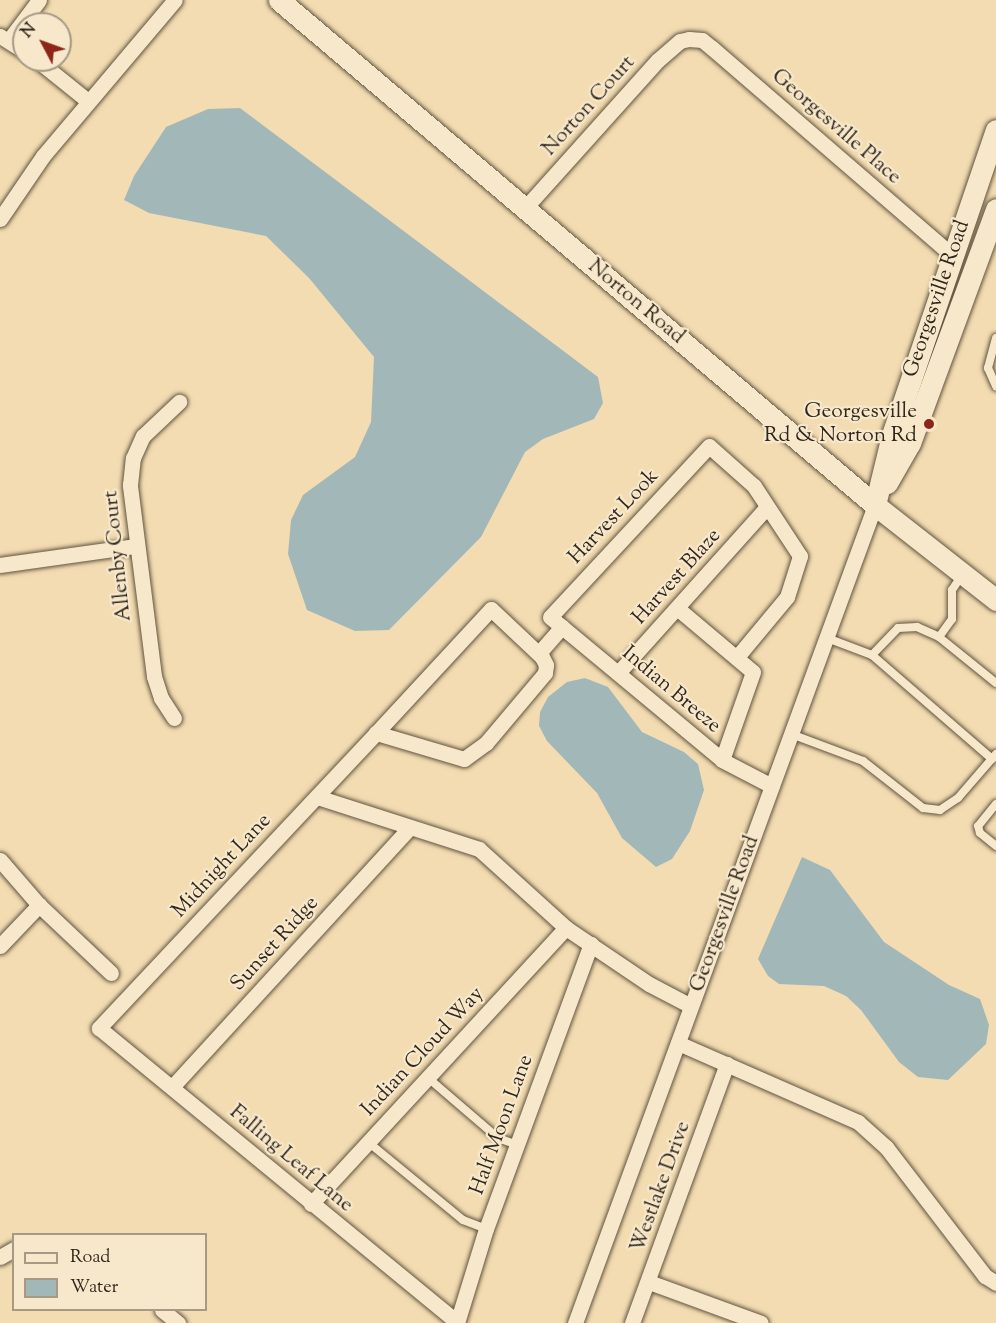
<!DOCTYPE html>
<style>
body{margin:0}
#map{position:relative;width:996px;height:1323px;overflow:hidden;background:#f3dcb1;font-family:"Sorts Mill Goudy",serif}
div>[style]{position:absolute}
.water>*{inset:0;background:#a2b8b8}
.roads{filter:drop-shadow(0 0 2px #615440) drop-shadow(0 0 2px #615440)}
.lane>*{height:8px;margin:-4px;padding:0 4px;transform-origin:4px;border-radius:4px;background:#f7e8cc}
.street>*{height:15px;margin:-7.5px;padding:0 7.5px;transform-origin:7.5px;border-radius:7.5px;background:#f7e8cc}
.secondary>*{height:21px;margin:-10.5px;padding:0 10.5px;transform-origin:10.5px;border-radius:10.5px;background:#f7e8cc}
.dots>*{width:16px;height:16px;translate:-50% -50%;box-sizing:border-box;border:3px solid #f7e8cc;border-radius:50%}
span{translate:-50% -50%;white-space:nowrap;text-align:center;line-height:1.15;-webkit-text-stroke:4.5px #f7e8cc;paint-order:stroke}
.street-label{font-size:21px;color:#30261b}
.poi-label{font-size:21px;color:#30261b}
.right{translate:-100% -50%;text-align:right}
.legend{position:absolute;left:12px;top:1233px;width:195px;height:78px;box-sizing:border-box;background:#f7e8cc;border:2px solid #a79a85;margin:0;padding:8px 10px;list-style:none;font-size:18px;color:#30261b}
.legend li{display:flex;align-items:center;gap:12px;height:30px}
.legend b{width:30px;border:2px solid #a79a85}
.north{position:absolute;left:12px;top:12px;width:60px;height:60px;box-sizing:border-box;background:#f7e8cc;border:2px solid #a79a85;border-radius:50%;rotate:311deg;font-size:16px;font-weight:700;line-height:24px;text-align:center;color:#30261b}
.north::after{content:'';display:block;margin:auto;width:21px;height:27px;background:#8f2418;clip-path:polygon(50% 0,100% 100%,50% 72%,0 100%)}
</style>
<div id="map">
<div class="water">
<i style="clip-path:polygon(240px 108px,598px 377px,603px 403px,594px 419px,543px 439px,525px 452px,481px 537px,389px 630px,355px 631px,307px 610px,288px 554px,291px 520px,303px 495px,355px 457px,371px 422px,374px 357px,309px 278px,266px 236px,149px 213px,124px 200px,134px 176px,166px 127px,208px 109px)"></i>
<i style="clip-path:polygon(585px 678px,608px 687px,642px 732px,684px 752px,698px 764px,704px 790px,690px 831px,672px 859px,656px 867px,622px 838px,597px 793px,547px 741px,539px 726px,540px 712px,548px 697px,567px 682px)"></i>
<i style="clip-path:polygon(802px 857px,830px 870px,884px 942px,949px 985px,980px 999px,989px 1025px,986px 1044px,948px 1080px,918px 1077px,899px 1062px,861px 1010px,846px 996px,824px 986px,779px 984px,768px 976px,758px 959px)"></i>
</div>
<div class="roads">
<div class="lane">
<i style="left:996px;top:338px;width:31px;rotate:105deg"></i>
<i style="left:988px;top:368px;width:20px;rotate:66deg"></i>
<i style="left:939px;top:637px;width:73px;rotate:38.9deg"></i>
<i style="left:827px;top:638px;width:48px;rotate:20.7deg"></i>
<i style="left:872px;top:655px;width:37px;rotate:-46deg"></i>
<i style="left:898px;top:628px;width:19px;rotate:-3deg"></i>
<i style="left:917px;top:627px;width:24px;rotate:24deg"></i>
<i style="left:939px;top:637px;width:22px;rotate:-54deg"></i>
<i style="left:952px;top:619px;width:29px;rotate:-90deg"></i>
<i style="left:952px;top:590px;width:18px;rotate:-56deg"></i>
<i style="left:872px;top:655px;width:159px;rotate:40.9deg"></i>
<i style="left:791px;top:734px;width:77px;rotate:20.6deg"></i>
<i style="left:863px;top:761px;width:76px;rotate:38.1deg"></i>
<i style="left:923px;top:808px;width:17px;rotate:7deg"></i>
<i style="left:940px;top:810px;width:22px;rotate:-34deg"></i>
<i style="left:958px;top:798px;width:58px;rotate:-49.2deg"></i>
<i style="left:996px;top:804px;width:28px;rotate:129deg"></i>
<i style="left:978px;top:826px;width:7px;rotate:74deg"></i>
<i style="left:980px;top:833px;width:21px;rotate:39deg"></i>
<i style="left:427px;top:1077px;width:94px;rotate:40.7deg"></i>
<i style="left:498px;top:1138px;width:20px;rotate:20deg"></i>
<i style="left:368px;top:1142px;width:123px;rotate:39.4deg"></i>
<i style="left:463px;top:1220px;width:25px;rotate:21deg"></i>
</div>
<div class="street">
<i style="left:0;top:36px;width:28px;rotate:32deg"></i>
<i style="left:9px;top:40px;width:50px;rotate:-53.1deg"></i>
<i style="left:37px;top:60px;width:65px;rotate:38.8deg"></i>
<i style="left:525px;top:208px;width:199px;rotate:-48.1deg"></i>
<i style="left:658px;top:60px;width:29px;rotate:-41deg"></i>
<i style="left:680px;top:41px;width:9px;rotate:-13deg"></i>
<i style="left:689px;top:39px;width:13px;rotate:4deg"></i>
<i style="left:702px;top:40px;width:13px;rotate:39deg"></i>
<i style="left:712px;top:48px;width:317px;rotate:40.8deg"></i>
<i style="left:0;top:219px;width:76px;rotate:-55.7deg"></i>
<i style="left:43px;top:156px;width:204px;rotate:-49.8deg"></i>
<i style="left:0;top:565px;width:137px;rotate:-8deg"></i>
<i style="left:677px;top:608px;width:99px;rotate:40.1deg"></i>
<i style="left:753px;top:672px;width:93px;rotate:109.4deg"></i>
<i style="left:491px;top:609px;width:70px;rotate:43.3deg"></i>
<i style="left:542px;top:657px;width:9px;rotate:63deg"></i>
<i style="left:546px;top:665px;width:8px;rotate:97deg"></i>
<i style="left:545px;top:673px;width:92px;rotate:130.1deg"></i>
<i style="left:486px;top:743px;width:27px;rotate:144deg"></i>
<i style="left:464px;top:759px;width:92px;rotate:-163.5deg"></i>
<i style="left:376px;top:733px;width:169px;rotate:-47.2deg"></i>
<i style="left:539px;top:653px;width:35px;rotate:-49deg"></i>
<i style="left:737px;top:657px;width:78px;rotate:-50.2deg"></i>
<i style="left:787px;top:597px;width:43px;rotate:-72.4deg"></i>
<i style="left:800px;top:556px;width:84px;rotate:-123.3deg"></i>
<i style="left:754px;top:486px;width:60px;rotate:-138.4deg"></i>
<i style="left:709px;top:446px;width:233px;rotate:132.9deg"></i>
<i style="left:550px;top:617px;width:224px;rotate:39.7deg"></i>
<i style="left:722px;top:760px;width:56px;rotate:27.5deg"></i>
<i style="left:618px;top:673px;width:223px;rotate:-48.1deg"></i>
<i style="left:174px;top:718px;width:24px;rotate:-123deg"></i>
<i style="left:161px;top:698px;width:23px;rotate:-108deg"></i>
<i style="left:154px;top:676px;width:193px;rotate:-97.2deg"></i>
<i style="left:130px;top:485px;width:27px;rotate:-84deg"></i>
<i style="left:133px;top:458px;width:24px;rotate:-66deg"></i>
<i style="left:143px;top:436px;width:50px;rotate:-43.4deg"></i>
<i style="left:376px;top:733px;width:405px;rotate:133.2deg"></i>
<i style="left:99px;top:1028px;width:463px;rotate:39.4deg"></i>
<i style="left:317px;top:797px;width:170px;rotate:17.8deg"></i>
<i style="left:479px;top:849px;width:118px;rotate:42.2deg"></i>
<i style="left:566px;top:928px;width:100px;rotate:34deg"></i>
<i style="left:649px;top:984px;width:47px;rotate:27.6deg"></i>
<i style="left:0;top:860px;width:60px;rotate:49.1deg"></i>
<i style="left:39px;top:905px;width:99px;rotate:43.4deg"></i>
<i style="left:0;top:946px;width:57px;rotate:-46.4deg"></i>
<i style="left:678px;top:1043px;width:197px;rotate:23.7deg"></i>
<i style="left:858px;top:1122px;width:38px;rotate:42deg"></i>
<i style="left:886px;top:1147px;width:163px;rotate:52.5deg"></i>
<i style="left:985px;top:1276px;width:13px;rotate:32deg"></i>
<i style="left:172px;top:1087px;width:350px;rotate:-47.5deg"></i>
<i style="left:311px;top:1204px;width:376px;rotate:-47.3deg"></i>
<i style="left:0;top:1257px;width:16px;rotate:-30deg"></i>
<i style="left:649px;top:1282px;width:119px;rotate:20.1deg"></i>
<i style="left:162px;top:1310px;width:21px;rotate:39deg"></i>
<i style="left:457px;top:1323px;width:98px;rotate:-72.9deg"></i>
<i style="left:486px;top:1229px;width:304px;rotate:-69.8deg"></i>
<i style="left:575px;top:1323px;width:871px;rotate:-69.86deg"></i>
<i style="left:632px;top:1323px;width:276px;rotate:-69.9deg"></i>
</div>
<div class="secondary">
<i style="left:279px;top:0;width:781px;rotate:40.28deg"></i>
<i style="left:875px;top:505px;width:154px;rotate:38.1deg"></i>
<i style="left:887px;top:483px;width:46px;rotate:-60.1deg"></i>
<i style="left:910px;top:443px;width:249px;rotate:-69.8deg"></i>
<i style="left:875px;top:505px;width:72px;rotate:-76.3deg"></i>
<i style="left:892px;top:435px;width:322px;rotate:-71.2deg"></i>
</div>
</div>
<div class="dots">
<i style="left:929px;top:424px;background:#8f2418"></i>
</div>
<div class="street-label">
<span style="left:589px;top:106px;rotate:-48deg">Norton Court</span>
<span style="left:836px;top:127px;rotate:41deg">Georgesville Place</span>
<span style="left:937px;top:299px;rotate:-71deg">Georgesville Road</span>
<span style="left:636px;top:302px;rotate:40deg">Norton Road</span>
<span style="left:614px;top:517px;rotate:-47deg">Harvest Look</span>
<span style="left:118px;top:556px;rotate:-96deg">Allenby Court</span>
<span style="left:677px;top:577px;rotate:-48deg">Harvest Blaze</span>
<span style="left:671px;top:690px;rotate:40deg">Indian Breeze</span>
<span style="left:222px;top:866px;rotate:-47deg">Midnight Lane</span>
<span style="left:725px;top:914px;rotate:-70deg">Georgesville Road</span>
<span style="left:275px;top:944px;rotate:-48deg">Sunset Ridge</span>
<span style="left:423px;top:1052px;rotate:-47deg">Indian Cloud Way</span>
<span style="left:502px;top:1125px;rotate:-70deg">Half Moon Lane</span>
<span style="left:291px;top:1159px;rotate:40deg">Falling Leaf Lane</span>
<span style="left:661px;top:1187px;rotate:-70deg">Westlake Drive</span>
</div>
<div class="poi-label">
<span class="right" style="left:917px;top:424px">Georgesville<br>Rd &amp; Norton Rd</span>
</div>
<ul class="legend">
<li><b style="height:8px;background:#f7e8cc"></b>Road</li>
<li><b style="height:16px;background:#a2b8b8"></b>Water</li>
</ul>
<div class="north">N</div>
</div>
